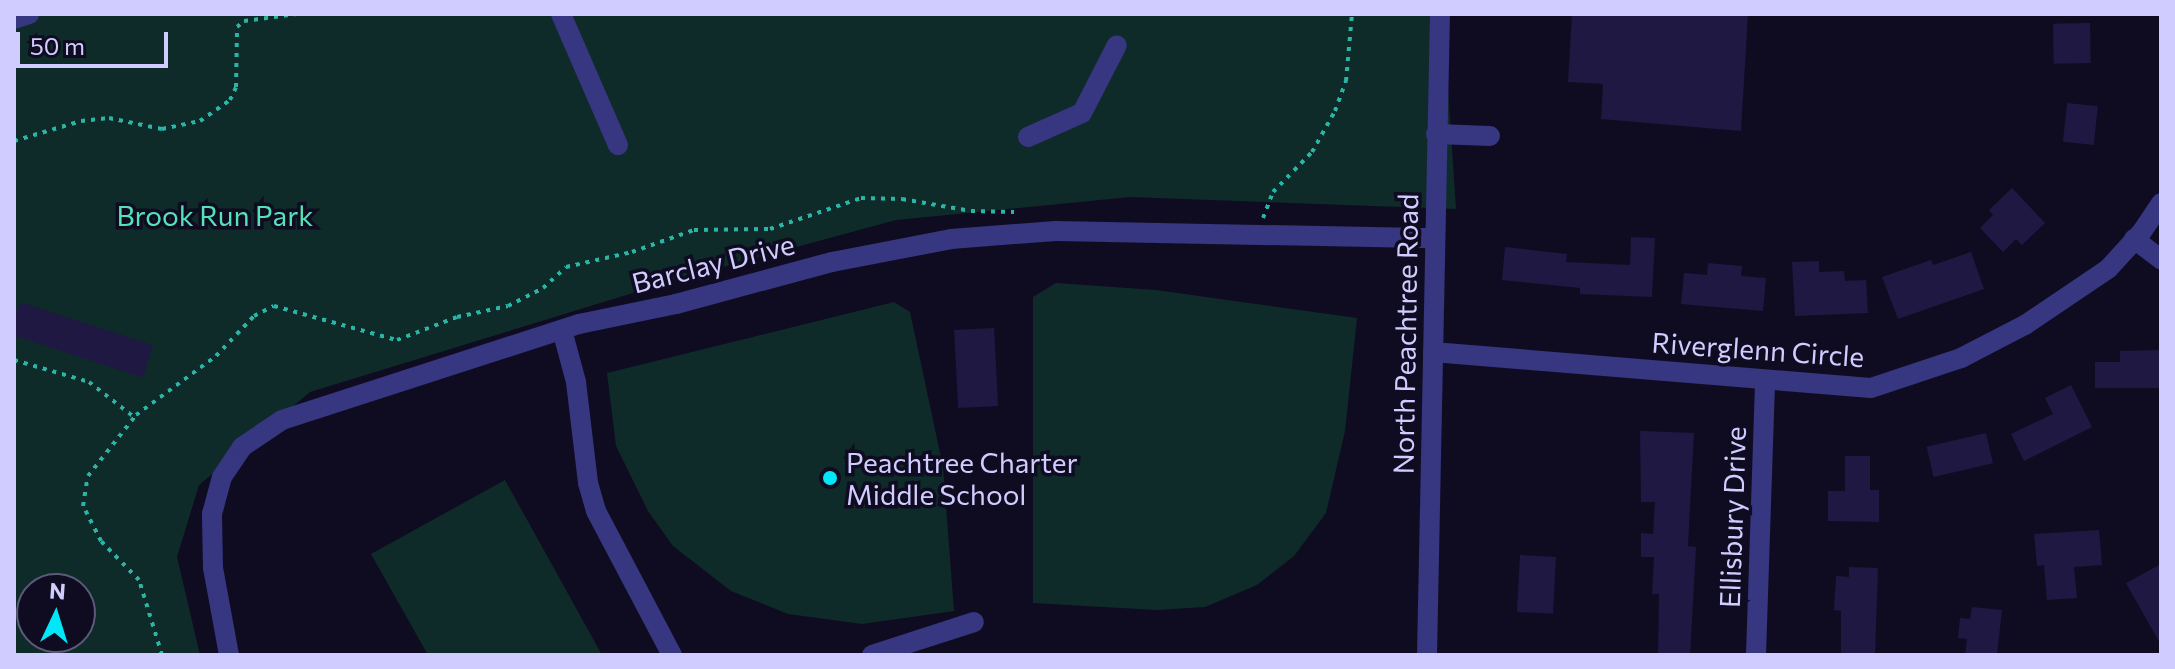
<!DOCTYPE html>
<style>
body{margin:0}
#map{position:relative;width:2175px;height:669px;overflow:hidden;background:#0f0c21;font-family:Commissioner,sans-serif}
div>[style]{position:absolute}
.green>*{inset:0;background:#0f2b29}
.building>*{inset:0;background:#1f1842;transform-origin:0 0}
.path>*{height:4px;margin-top:-2px;transform-origin:0;background:repeating-linear-gradient(90deg,#2ab5a7 0 4px,transparent 0 10px)}
.minor>*{height:20px;margin:-10px;padding:0 10px;transform-origin:10px;border-radius:10px;background:#363681}
.dots>*{width:22px;height:22px;translate:-50% -50%;box-sizing:border-box;border:4px solid #0f0c21;border-radius:50%}
span{translate:-50% -50%;white-space:nowrap;text-align:center;line-height:1.15;-webkit-text-stroke:7px #0f0c21;paint-order:stroke}
.park-label{font-size:28px;color:#55e2b9}
.street-label{font-size:28px;color:#d0ccff}
.poi-label{font-size:28px;color:#d0ccff}
.left{translate:0 -50%;text-align:left}
.frame{position:absolute;inset:0;border:16px solid #d0ccff;pointer-events:none}
.north{position:absolute;left:16px;top:573px;width:80px;height:80px;box-sizing:border-box;background:#0f0c21;border:2px solid #5c597a;border-radius:50%;rotate:4deg;font-size:22px;font-weight:700;line-height:32px;text-align:center;color:#d0ccff}
.north::after{content:'';display:block;margin:auto;width:28px;height:36px;background:#00e8f7;clip-path:polygon(50% 0,100% 100%,50% 72%,0 100%)}
.scale{position:absolute;left:16px;top:32px;width:152px;height:36px;box-sizing:border-box;border:4px solid #d0ccff;border-top:0;padding-left:10px;font-size:24px;line-height:28px;white-space:nowrap;color:#d0ccff;-webkit-text-stroke:6px #0f0c21;paint-order:stroke}
</style>
<div id="map">
<div class="green">
<i style="clip-path:polygon(evenodd,14px 14px,1443px 14px,1456px 209px,1130px 197px,896px 220px,682px 278px,310px 392px,199px 485px,177px 557px,200px 655px,14px 655px,14px 14px,32px 589px,80px 589px,80px 637px,32px 637px,32px 589px)"></i>
<i style="clip-path:polygon(1056px 283px,1156px 290px,1357px 318px,1345px 431px,1326px 513px,1294px 556px,1257px 585px,1205px 607px,1157px 610px,1033px 603px,1033px 297px)"></i>
<i style="clip-path:polygon(894px 302px,910px 312px,943px 467px,954px 611px,862px 624px,788px 614px,731px 591px,673px 546px,648px 511px,616px 446px,607px 373px)"></i>
<i style="clip-path:polygon(505px 480px,602px 655px,428px 655px,371px 554px)"></i>
</div>
<div class="building">
<i style="clip-path:polygon(1572px 14px,1748px 14px,1741px 131px,1601px 119px,1603px 84px,1568px 82px)"></i>
<i style="left:2090px;top:23px;width:40px;height:37px;rotate:89deg"></i>
<i style="left:2067px;top:103px;width:31px;height:39px;rotate:6deg"></i>
<i style="clip-path:polygon(2012px 188px,2045px 223px,2022px 245px,2016px 239px,2003px 252px,1980px 228px,1993px 215px,1989px 210px)"></i>
<i style="clip-path:polygon(1631px 237px,1655px 238px,1652px 297px,1580px 294px,1580px 288px,1502px 280px,1505px 247px,1567px 254px,1566px 262px,1630px 265px)"></i>
<i style="clip-path:polygon(1971px 252px,1984px 289px,1898px 319px,1882px 277px,1931px 260px,1933px 265px)"></i>
<i style="clip-path:polygon(1819px 261px,1819px 272px,1844px 271px,1845px 281px,1866px 280px,1868px 313px,1795px 316px,1792px 262px)"></i>
<i style="clip-path:polygon(1708px 263px,1742px 266px,1741px 276px,1766px 278px,1763px 311px,1681px 304px,1684px 273px,1707px 275px)"></i>
<i style="left:20px;top:302px;width:140px;height:34px;rotate:18deg"></i>
<i style="left:994px;top:328px;width:78px;height:40px;rotate:87deg"></i>
<i style="clip-path:polygon(2161px 350px,2161px 388px,2095px 388px,2095px 362px,2120px 362px,2120px 351px)"></i>
<i style="clip-path:polygon(2071px 385px,2092px 427px,2024px 461px,2011px 434px,2053px 414px,2045px 398px)"></i>
<i style="clip-path:polygon(1640px 431px,1694px 433px,1688px 546px,1696px 547px,1690px 655px,1658px 655px,1659px 594px,1652px 594px,1654px 557px,1641px 557px,1641px 533px,1653px 534px,1655px 502px,1641px 502px)"></i>
<i style="left:1986px;top:433px;width:31px;height:61px;rotate:77deg"></i>
<i style="clip-path:polygon(1845px 456px,1870px 456px,1870px 490px,1879px 490px,1879px 522px,1828px 521px,1828px 491px,1845px 491px)"></i>
<i style="clip-path:polygon(2099px 530px,2102px 565px,2074px 567px,2077px 598px,2047px 600px,2044px 565px,2037px 566px,2034px 534px)"></i>
<i style="left:1520px;top:555px;width:36px;height:57px;rotate:3deg"></i>
<i style="clip-path:polygon(2161px 564px,2161px 645px,2126px 583px)"></i>
<i style="clip-path:polygon(1849px 567px,1878px 568px,1875px 655px,1841px 655px,1841px 611px,1834px 610px,1836px 576px,1849px 577px)"></i>
<i style="clip-path:polygon(1972px 607px,2002px 610px,1997px 655px,1965px 655px,1967px 639px,1958px 638px,1960px 618px,1970px 619px)"></i>
</div>
<div class="path">
<i style="left:14px;top:141px;width:70px;rotate:-16.6deg"></i>
<i style="left:81px;top:121px;width:28px;rotate:-6deg"></i>
<i style="left:109px;top:118px;width:54px;rotate:11.7deg"></i>
<i style="left:162px;top:129px;width:39px;rotate:-12deg"></i>
<i style="left:200px;top:121px;width:37px;rotate:-35deg"></i>
<i style="left:230px;top:100px;width:14px;rotate:-65deg"></i>
<i style="left:236px;top:87px;width:60px;rotate:-89deg"></i>
<i style="left:237px;top:27px;width:9px;rotate:-41deg"></i>
<i style="left:244px;top:21px;width:53px;rotate:-7.5deg"></i>
<i style="left:1263px;top:218px;width:28px;rotate:-69deg"></i>
<i style="left:1273px;top:192px;width:56px;rotate:-45.7deg"></i>
<i style="left:1312px;top:152px;width:47px;rotate:-60.7deg"></i>
<i style="left:1335px;top:111px;width:32px;rotate:-70deg"></i>
<i style="left:1346px;top:81px;width:67px;rotate:-84.9deg"></i>
<i style="left:14px;top:360px;width:78px;rotate:16.3deg"></i>
<i style="left:89px;top:382px;width:57px;rotate:37.9deg"></i>
<i style="left:162px;top:655px;width:78px;rotate:-107deg"></i>
<i style="left:139px;top:580px;width:54px;rotate:-134.3deg"></i>
<i style="left:101px;top:541px;width:39px;rotate:-117deg"></i>
<i style="left:83px;top:506px;width:30px;rotate:-81deg"></i>
<i style="left:88px;top:476px;width:78px;rotate:-51.8deg"></i>
<i style="left:136px;top:415px;width:99px;rotate:-36.4deg"></i>
<i style="left:216px;top:356px;width:55px;rotate:-46.5deg"></i>
<i style="left:254px;top:316px;width:22px;rotate:-27deg"></i>
<i style="left:274px;top:306px;width:128px;rotate:15.5deg"></i>
<i style="left:397px;top:340px;width:64px;rotate:-21deg"></i>
<i style="left:457px;top:317px;width:52px;rotate:-12.2deg"></i>
<i style="left:508px;top:306px;width:39px;rotate:-27deg"></i>
<i style="left:543px;top:288px;width:31px;rotate:-42deg"></i>
<i style="left:566px;top:267px;width:68px;rotate:-12.8deg"></i>
<i style="left:632px;top:252px;width:66px;rotate:-19.5deg"></i>
<i style="left:694px;top:230px;width:76px;rotate:-0.8deg"></i>
<i style="left:770px;top:229px;width:96px;rotate:-18.8deg"></i>
<i style="left:861px;top:198px;width:41px;rotate:1.4deg"></i>
<i style="left:902px;top:199px;width:70px;rotate:9.9deg"></i>
<i style="left:971px;top:211px;width:43px;rotate:1.3deg"></i>
</div>
<div class="minor">
<i style="left:561px;top:14px;width:143px;rotate:66.5deg"></i>
<i style="left:14px;top:19px;width:16px;rotate:-18deg"></i>
<i style="left:1436px;top:134px;width:54px;rotate:2.1deg"></i>
<i style="left:1028px;top:137px;width:59px;rotate:-24deg"></i>
<i style="left:1082px;top:113px;width:76px;rotate:-62.8deg"></i>
<i style="left:2134px;top:239px;width:34px;rotate:37deg"></i>
<i style="left:562px;top:330px;width:54px;rotate:74.9deg"></i>
<i style="left:576px;top:382px;width:102px;rotate:83.2deg"></i>
<i style="left:588px;top:483px;width:29px;rotate:74deg"></i>
<i style="left:596px;top:511px;width:163px;rotate:62.2deg"></i>
<i style="left:1433px;top:352px;width:439px;rotate:4.7deg"></i>
<i style="left:1871px;top:388px;width:95px;rotate:-18.4deg"></i>
<i style="left:1961px;top:358px;width:72px;rotate:-27.3deg"></i>
<i style="left:2025px;top:325px;width:100px;rotate:-34deg"></i>
<i style="left:2108px;top:269px;width:49px;rotate:-47.5deg"></i>
<i style="left:2141px;top:233px;width:36px;rotate:-56deg"></i>
<i style="left:229px;top:655px;width:88px;rotate:-100.4deg"></i>
<i style="left:213px;top:568px;width:54px;rotate:-91.1deg"></i>
<i style="left:212px;top:514px;width:38px;rotate:-75deg"></i>
<i style="left:222px;top:477px;width:36px;rotate:-56deg"></i>
<i style="left:242px;top:447px;width:48px;rotate:-34deg"></i>
<i style="left:282px;top:420px;width:312px;rotate:-17.9deg"></i>
<i style="left:579px;top:324px;width:99px;rotate:-11.7deg"></i>
<i style="left:676px;top:304px;width:162px;rotate:-15.1deg"></i>
<i style="left:832px;top:262px;width:121px;rotate:-10.9deg"></i>
<i style="left:951px;top:239px;width:105px;rotate:-4.4deg"></i>
<i style="left:1056px;top:231px;width:379px;rotate:1.1deg"></i>
<i style="left:872px;top:655px;width:107px;rotate:-17.9deg"></i>
<i style="left:1427px;top:655px;width:641px;rotate:-88.84deg"></i>
<i style="left:1756px;top:655px;width:274px;rotate:-88.1deg"></i>
</div>
<div class="dots">
<i style="left:830px;top:478px;background:#00e8f7"></i>
</div>
<div class="park-label">
<span style="left:215px;top:215px">Brook Run Park</span>
</div>
<div class="street-label">
<span style="left:713px;top:263px;rotate:-14deg">Barclay Drive</span>
<span style="left:1405px;top:334px;rotate:-89deg">North Peachtree Road</span>
<span style="left:1758px;top:349px;rotate:4deg">Riverglenn Circle</span>
<span style="left:1732px;top:517px;rotate:-88deg">Ellisbury Drive</span>
</div>
<div class="poi-label">
<span class="left" style="left:846px;top:478px">Peachtree Charter<br>Middle School</span>
</div>
<div class="frame"></div>
<div class="north">N</div>
<div class="scale">50 m</div>
</div>
